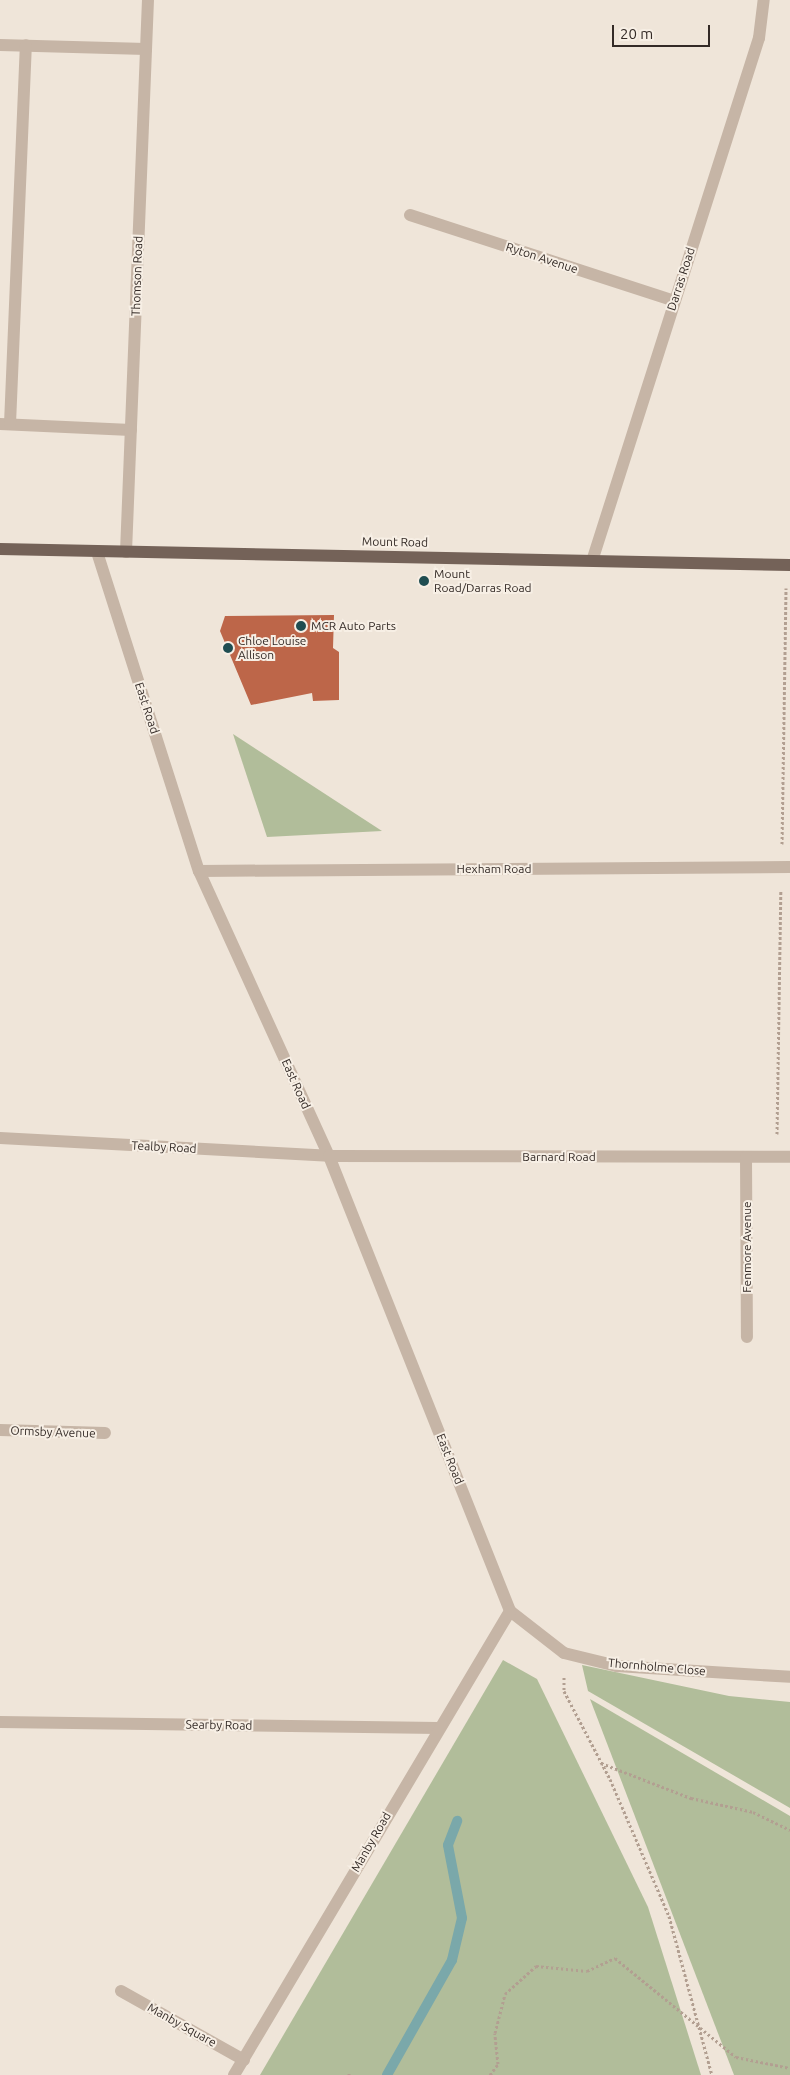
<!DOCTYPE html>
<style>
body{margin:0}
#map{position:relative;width:790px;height:2075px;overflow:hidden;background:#efe5d9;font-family:Ubuntu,sans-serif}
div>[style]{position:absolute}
.green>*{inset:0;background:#b1bd9a}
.stream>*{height:10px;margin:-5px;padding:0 5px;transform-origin:5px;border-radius:5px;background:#7aa8aa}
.building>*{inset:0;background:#bd6649}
.path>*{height:3px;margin-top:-1.5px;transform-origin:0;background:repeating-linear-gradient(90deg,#b29f91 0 2.5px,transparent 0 5px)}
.minor>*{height:12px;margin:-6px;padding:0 6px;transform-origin:6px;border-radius:6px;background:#c6b5a6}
.major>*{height:12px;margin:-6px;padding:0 6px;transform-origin:6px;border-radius:6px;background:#746258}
.dots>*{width:14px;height:14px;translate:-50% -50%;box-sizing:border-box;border:2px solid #f7efe5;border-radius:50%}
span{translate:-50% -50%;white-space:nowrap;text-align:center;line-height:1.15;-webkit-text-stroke:4px #f7efe5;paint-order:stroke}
.street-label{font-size:12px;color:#332a26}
.poi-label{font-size:12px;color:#332a26}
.left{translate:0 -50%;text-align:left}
.scale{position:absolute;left:612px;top:25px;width:98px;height:22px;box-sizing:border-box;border:2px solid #332a26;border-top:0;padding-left:6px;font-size:15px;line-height:18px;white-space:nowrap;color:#332a26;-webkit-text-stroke:4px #f7efe5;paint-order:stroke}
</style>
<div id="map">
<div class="green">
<i style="clip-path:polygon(233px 734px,382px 831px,267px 837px)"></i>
<i style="clip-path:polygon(503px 1660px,537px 1679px,648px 1907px,701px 2075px,260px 2075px)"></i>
<i style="clip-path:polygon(582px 1665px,729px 1696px,790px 1702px,790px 1808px,588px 1691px)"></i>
<i style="clip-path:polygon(590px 1699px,790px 1816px,790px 2075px,734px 2075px)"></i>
</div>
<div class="stream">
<i style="left:387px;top:2075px;width:132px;rotate:-60.5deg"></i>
<i style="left:452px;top:1960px;width:43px;rotate:-76.6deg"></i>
<i style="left:462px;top:1918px;width:74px;rotate:-100.9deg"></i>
<i style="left:448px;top:1845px;width:26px;rotate:-69deg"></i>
</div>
<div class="building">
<i style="clip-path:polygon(334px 615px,333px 648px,339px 652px,339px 700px,313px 701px,312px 693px,251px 705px,220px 631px,225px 616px)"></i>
</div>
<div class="path">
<i style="left:782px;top:844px;width:256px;rotate:-89.1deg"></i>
<i style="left:777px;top:1134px;width:244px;rotate:-89.1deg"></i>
<i style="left:564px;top:1677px;width:14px;rotate:90deg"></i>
<i style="left:564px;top:1691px;width:99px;rotate:62.4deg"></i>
<i style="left:610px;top:1779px;width:149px;rotate:66.7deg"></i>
<i style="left:669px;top:1916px;width:165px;rotate:74.9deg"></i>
<i style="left:601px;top:1763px;width:97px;rotate:21.3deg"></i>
<i style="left:691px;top:1798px;width:64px;rotate:12.7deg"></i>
<i style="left:753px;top:1812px;width:41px;rotate:25.9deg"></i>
<i style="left:349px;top:2073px;width:2px;rotate:90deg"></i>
<i style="left:490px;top:2075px;width:14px;rotate:-54deg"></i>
<i style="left:498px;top:2064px;width:31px;rotate:-96deg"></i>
<i style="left:495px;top:2033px;width:40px;rotate:-75.6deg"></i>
<i style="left:505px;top:1994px;width:42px;rotate:-42.1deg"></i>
<i style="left:536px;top:1966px;width:51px;rotate:5.6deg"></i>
<i style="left:587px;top:1971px;width:31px;rotate:-25deg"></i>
<i style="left:615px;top:1958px;width:156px;rotate:39.3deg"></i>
<i style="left:736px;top:2057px;width:55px;rotate:11.5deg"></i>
</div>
<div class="minor">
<i style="left:0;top:45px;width:146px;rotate:1.6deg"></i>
<i style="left:410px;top:215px;width:278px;rotate:18deg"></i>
<i style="left:0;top:424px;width:131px;rotate:2.6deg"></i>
<i style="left:10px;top:424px;width:379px;rotate:-87.6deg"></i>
<i style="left:97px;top:552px;width:335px;rotate:72.3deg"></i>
<i style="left:199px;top:871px;width:313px;rotate:65.5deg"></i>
<i style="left:329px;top:1156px;width:490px;rotate:68.3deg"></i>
<i style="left:126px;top:552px;width:552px;rotate:-87.72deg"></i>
<i style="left:593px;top:558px;width:546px;rotate:-72.3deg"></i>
<i style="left:759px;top:38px;width:38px;rotate:-83deg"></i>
<i style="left:199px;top:871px;width:591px;rotate:-0.39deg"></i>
<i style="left:0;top:1138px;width:329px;rotate:3.1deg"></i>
<i style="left:329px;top:1156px;width:461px;rotate:0.1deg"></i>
<i style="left:746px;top:1157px;width:180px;rotate:89.7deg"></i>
<i style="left:0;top:1430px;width:105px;rotate:1.6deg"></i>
<i style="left:510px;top:1611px;width:68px;rotate:37.9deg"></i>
<i style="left:564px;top:1653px;width:55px;rotate:13.8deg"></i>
<i style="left:617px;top:1666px;width:173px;rotate:3.6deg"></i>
<i style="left:0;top:1722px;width:438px;rotate:0.8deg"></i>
<i style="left:121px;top:1991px;width:141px;rotate:29.3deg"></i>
<i style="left:234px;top:2075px;width:540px;rotate:-59.25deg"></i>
</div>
<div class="major">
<i style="left:0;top:549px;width:790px;rotate:1.16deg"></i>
</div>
<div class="dots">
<i style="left:424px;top:581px;background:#1f4d51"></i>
<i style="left:301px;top:626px;background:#1f4d51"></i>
<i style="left:228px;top:648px;background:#1f4d51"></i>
</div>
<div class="street-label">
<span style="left:542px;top:258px;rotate:18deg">Ryton Avenue</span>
<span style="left:137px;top:276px;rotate:-88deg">Thomson Road</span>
<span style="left:681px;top:279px;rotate:-72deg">Darras Road</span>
<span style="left:395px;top:542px;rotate:1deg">Mount Road</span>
<span style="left:147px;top:708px;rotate:72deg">East Road</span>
<span style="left:494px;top:869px">Hexham Road</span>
<span style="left:296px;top:1084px;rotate:66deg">East Road</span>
<span style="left:164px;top:1147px;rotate:3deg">Tealby Road</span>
<span style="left:559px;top:1157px">Barnard Road</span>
<span style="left:747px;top:1247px;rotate:-90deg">Fenmore Avenue</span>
<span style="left:53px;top:1432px;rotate:2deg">Ormsby Avenue</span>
<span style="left:450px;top:1459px;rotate:68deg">East Road</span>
<span style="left:657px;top:1667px;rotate:5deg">Thornholme Close</span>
<span style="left:219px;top:1725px;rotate:1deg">Searby Road</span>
<span style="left:371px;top:1842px;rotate:-60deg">Manby Road</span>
<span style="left:182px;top:2025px;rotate:29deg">Manby Square</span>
</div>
<div class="poi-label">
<span class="left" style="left:434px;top:581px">Mount<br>Road/Darras Road</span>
<span class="left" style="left:311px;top:626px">MCR Auto Parts</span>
<span class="left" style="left:238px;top:648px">Chloe Louise<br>Allison</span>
</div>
<div class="scale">20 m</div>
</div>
